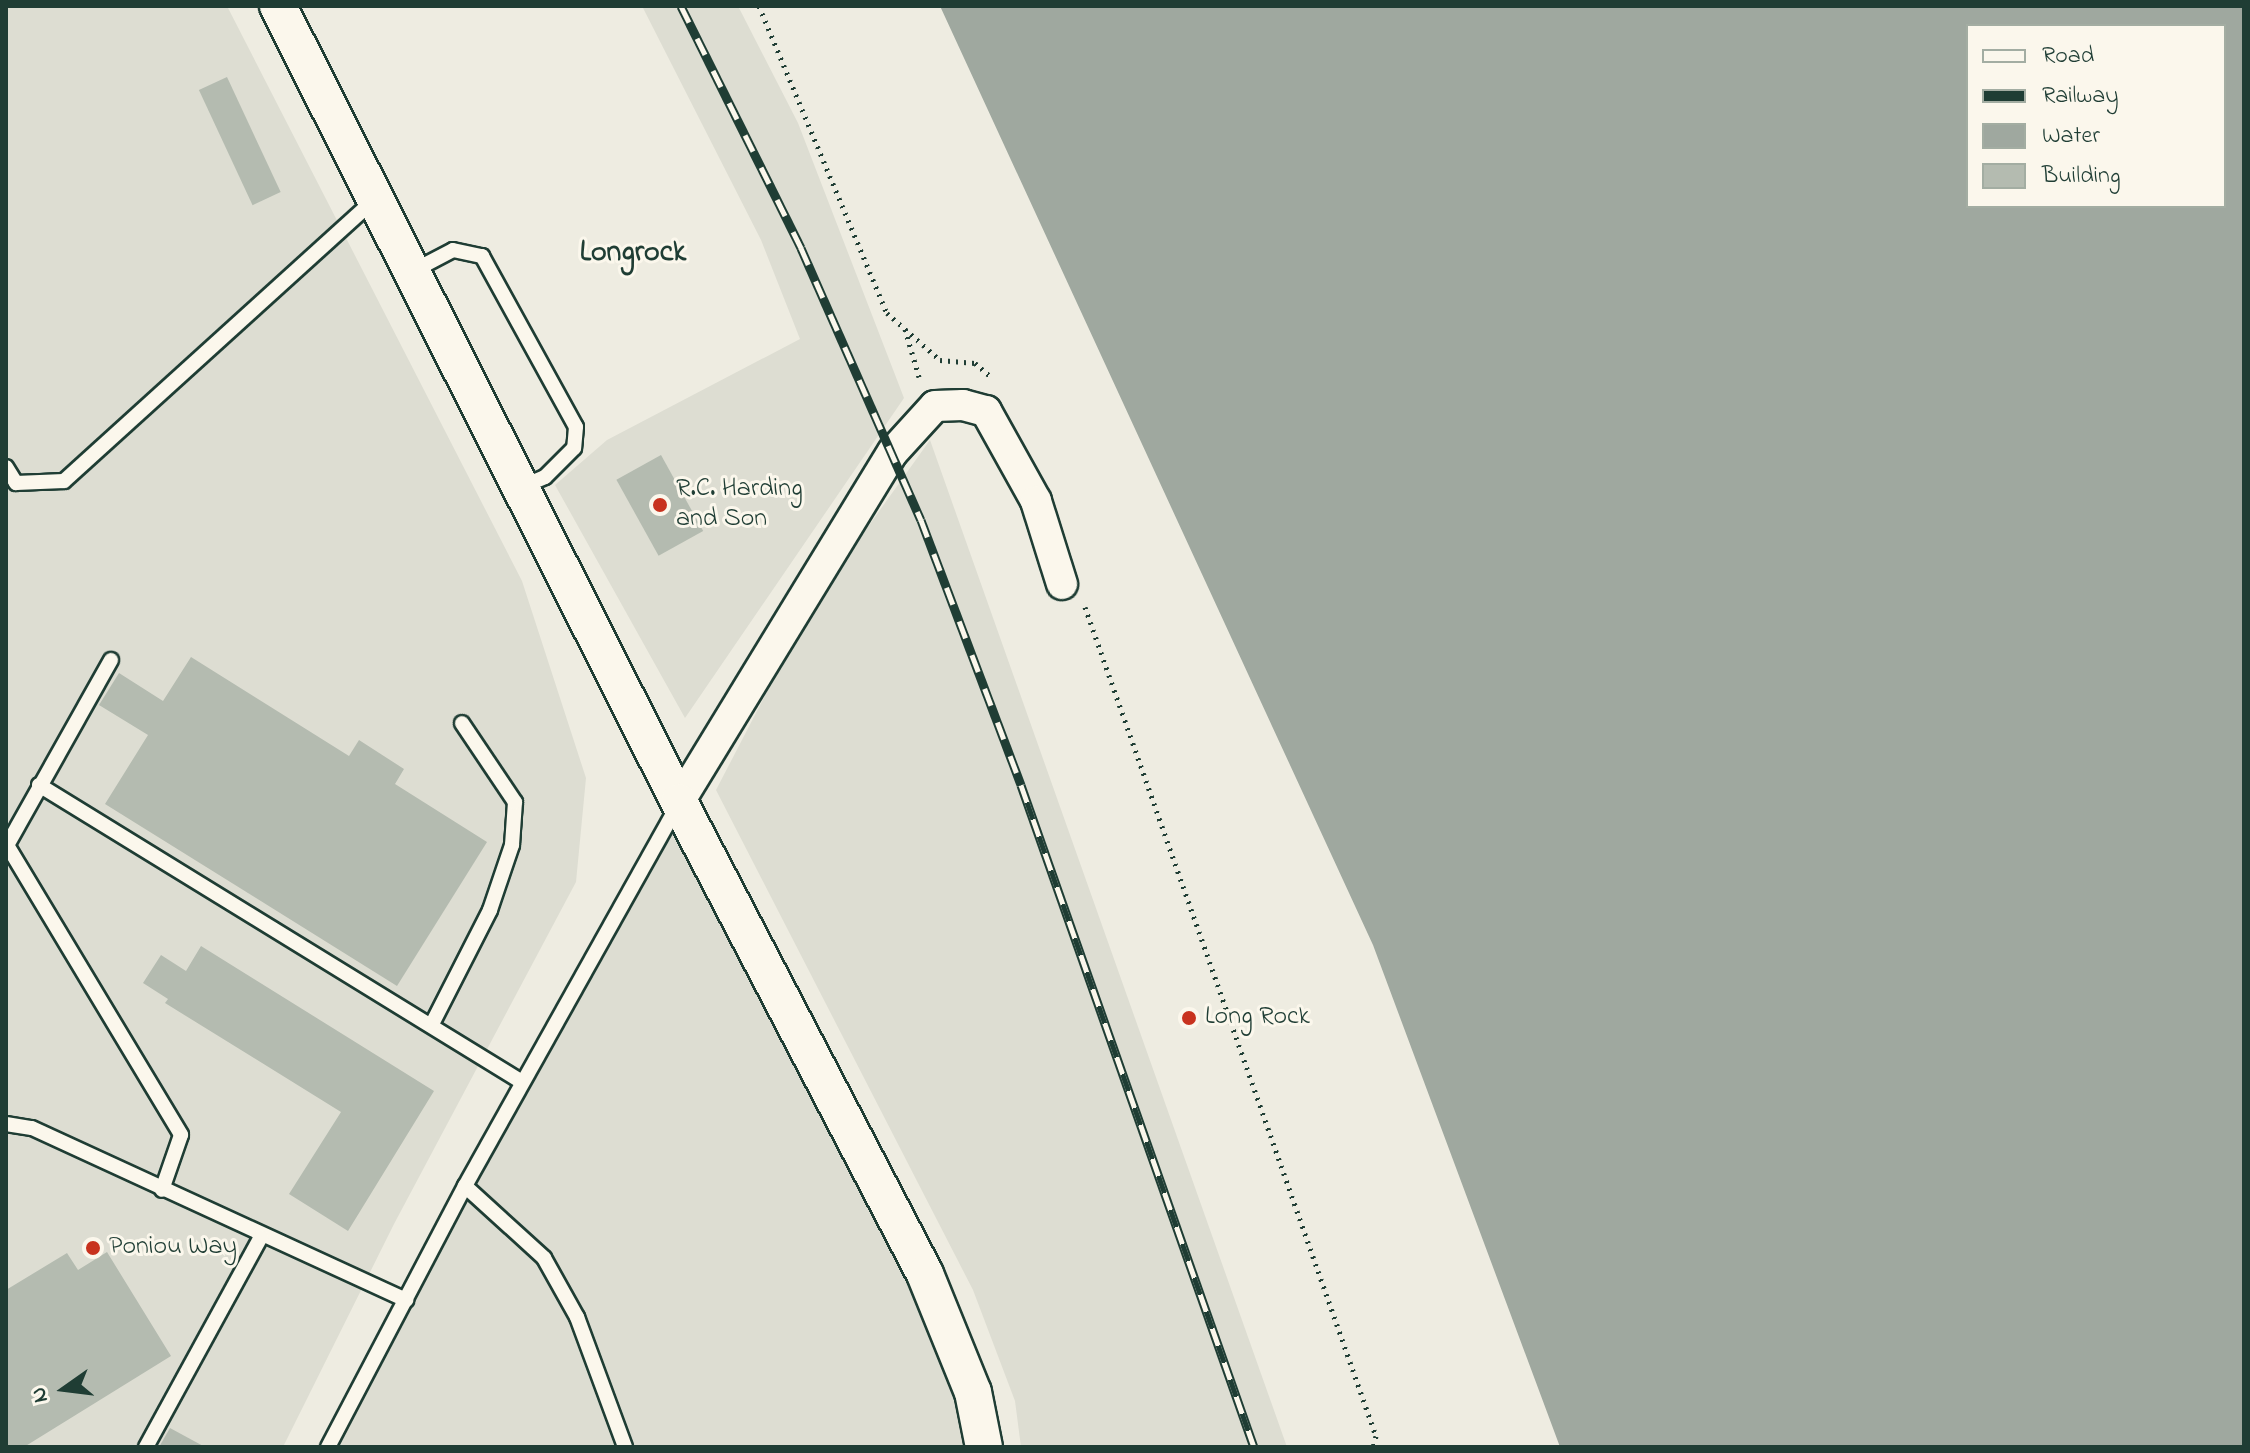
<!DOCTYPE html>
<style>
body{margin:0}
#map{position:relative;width:2250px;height:1453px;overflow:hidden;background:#eeece1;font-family:"Indie Flower",sans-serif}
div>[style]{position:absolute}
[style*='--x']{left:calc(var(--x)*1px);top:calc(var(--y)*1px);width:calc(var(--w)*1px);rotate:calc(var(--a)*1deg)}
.built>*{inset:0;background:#ddddd2}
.water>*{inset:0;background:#9fa89f}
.building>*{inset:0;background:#b4bbb0;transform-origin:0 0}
.path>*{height:5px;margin-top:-2.5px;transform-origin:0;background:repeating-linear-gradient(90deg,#1f3d34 0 2px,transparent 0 8px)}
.roads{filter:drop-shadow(2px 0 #1f3d34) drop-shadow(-2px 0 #1f3d34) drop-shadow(0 2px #1f3d34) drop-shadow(0 -2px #1f3d34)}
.service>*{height:14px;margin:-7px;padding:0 7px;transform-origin:7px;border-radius:7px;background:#fbf7ec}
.minor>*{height:30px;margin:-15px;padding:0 15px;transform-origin:15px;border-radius:15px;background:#fbf7ec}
.tertiary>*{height:36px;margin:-18px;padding:0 18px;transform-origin:18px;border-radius:18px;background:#fbf7ec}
.rail>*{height:9px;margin-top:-4.5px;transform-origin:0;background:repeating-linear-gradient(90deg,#fbf7ec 0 18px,#1f3d34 0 36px);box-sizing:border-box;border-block:2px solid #1f3d34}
.dots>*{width:22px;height:22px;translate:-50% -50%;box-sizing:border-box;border:4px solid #fbf7ec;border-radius:50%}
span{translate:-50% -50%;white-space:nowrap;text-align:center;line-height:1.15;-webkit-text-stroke:6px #fbf7ec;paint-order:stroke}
.poi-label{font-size:26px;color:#1f3d34}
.left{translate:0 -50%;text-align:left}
.quarter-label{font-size:30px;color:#1f3d34;font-weight:700}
.frame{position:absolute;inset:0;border:8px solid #1f3d34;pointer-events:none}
.legend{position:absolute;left:1966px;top:24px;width:260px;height:184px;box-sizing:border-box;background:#fbf7ec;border:2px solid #a3ada2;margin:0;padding:10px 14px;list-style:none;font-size:24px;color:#1f3d34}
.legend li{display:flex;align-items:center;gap:16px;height:40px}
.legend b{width:40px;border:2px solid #a3ada2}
.north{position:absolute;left:24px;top:1349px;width:80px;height:80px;-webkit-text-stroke:6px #fbf7ec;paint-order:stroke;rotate:256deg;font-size:22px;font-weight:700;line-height:32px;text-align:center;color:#1f3d34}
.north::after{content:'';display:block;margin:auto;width:28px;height:36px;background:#1f3d34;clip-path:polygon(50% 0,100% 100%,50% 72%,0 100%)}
</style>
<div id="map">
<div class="built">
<div style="clip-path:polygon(6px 6px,227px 6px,522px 581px,586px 778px,576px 882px,394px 1224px,283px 1447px,6px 1447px)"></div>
<div style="clip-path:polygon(642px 6px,738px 6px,798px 123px,904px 398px,685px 718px,555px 485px,607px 440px,800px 339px,761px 240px)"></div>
<div style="clip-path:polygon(930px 440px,1287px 1447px,1021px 1447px,1015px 1401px,973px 1290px,716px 790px,785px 657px,840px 566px)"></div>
<div style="clip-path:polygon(679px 802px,925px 1274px,984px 1447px,328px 1447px)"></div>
</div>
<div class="water">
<div style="clip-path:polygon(evenodd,940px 6px,2244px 6px,2244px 1447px,1560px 1447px,1373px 945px,940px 6px,1968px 26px,2224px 26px,2224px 206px,1968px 206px,1968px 26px)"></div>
</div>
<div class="building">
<div style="left:227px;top:77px;width:127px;height:31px;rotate:65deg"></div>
<div style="left:661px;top:455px;width:87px;height:51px;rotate:61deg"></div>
<div style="clip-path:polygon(191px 657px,349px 756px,359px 740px,404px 769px,395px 784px,487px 842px,397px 986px,105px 804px,148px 735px,99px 705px,119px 673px,163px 701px)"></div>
<div style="clip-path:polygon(201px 946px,434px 1091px,348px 1231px,289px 1194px,341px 1112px,165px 1003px,168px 999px,143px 983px,161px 955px,186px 971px)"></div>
<div style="clip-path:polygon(107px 1252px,171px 1356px,24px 1447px,6px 1447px,6px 1290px,67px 1253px,78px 1270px)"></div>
<div style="clip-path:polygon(170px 1428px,205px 1447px,159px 1447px)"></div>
</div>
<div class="path">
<div style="--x:759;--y:6;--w:333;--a:67.4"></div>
<div style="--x:887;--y:313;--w:71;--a:41.6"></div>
<div style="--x:940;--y:360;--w:35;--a:5"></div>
<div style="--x:975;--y:363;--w:20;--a:41"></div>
<div style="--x:905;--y:329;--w:50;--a:73.7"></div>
<div style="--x:1085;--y:607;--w:879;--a:70.66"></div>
<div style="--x:1376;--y:1436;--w:11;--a:105"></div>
</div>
<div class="roads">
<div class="service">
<div style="--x:413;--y:271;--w:45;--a:-27.7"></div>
<div style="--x:453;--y:250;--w:30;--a:12"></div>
<div style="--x:482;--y:256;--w:195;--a:61.2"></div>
<div style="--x:576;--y:427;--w:21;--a:95"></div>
<div style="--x:574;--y:448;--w:41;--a:135"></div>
<div style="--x:545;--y:477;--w:25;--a:157"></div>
<div style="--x:6;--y:467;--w:19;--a:58"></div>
<div style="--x:16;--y:483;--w:48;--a:-2.4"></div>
<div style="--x:64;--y:481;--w:417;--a:-42.2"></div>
<div style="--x:111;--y:660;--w:212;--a:119.3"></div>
<div style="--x:7;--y:845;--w:338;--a:59"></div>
<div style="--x:181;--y:1135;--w:58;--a:109.1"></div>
<div style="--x:39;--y:785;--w:567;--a:31.59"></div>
<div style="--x:432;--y:1024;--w:128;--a:-63"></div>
<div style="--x:490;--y:910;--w:69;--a:-71.3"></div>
<div style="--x:512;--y:845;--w:43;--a:-86"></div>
<div style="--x:515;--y:802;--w:95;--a:-123.9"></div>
<div style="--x:6;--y:1124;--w:26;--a:9"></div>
<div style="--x:32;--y:1128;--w:412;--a:24.7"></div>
<div style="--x:465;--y:1186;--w:107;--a:42.3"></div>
<div style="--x:544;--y:1258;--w:68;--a:60.8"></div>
<div style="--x:577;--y:1317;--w:139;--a:69.7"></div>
<div style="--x:146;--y:1447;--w:239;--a:-61.3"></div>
<div style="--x:328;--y:1447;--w:295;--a:-62.3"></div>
<div style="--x:465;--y:1186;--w:435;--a:-60.8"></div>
</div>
<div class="minor">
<div style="--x:679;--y:802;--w:410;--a:-58.6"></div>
<div style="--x:893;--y:452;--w:62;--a:-47.6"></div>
<div style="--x:935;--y:406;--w:28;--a:-2"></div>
<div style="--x:963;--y:405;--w:24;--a:15"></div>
<div style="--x:986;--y:411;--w:103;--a:60.9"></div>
<div style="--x:1036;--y:501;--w:87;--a:72.6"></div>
</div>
<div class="tertiary">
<div style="--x:278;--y:6;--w:891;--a:63.26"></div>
<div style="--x:679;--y:802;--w:532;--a:62.47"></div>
<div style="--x:925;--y:1274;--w:127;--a:67.9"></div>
<div style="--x:973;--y:1392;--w:56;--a:78.7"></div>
</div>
</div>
<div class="rail">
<div style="--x:681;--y:6;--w:270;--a:63.6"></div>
<div style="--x:801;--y:248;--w:297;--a:66.2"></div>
<div style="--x:921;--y:520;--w:283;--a:69.3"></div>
<div style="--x:1021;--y:785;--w:702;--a:70.61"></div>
</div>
<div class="dots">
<div style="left:660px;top:505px;background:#c8321e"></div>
<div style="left:1189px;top:1018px;background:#c8321e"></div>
<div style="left:93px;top:1248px;background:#c8321e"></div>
</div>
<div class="poi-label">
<span class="left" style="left:676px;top:505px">R.C. Harding<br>and Son</span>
<span class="left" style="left:1205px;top:1018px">Long Rock</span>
<span class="left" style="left:109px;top:1248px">Poniou Way</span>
</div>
<div class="quarter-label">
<span style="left:633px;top:253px">Longrock</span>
</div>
<div class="frame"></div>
<ul class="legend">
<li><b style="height:10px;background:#fbf7ec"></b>Road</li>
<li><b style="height:10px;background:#1f3d34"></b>Railway</li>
<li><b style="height:22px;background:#9fa89f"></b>Water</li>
<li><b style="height:22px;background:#b4bbb0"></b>Building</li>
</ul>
<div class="north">N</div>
</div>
